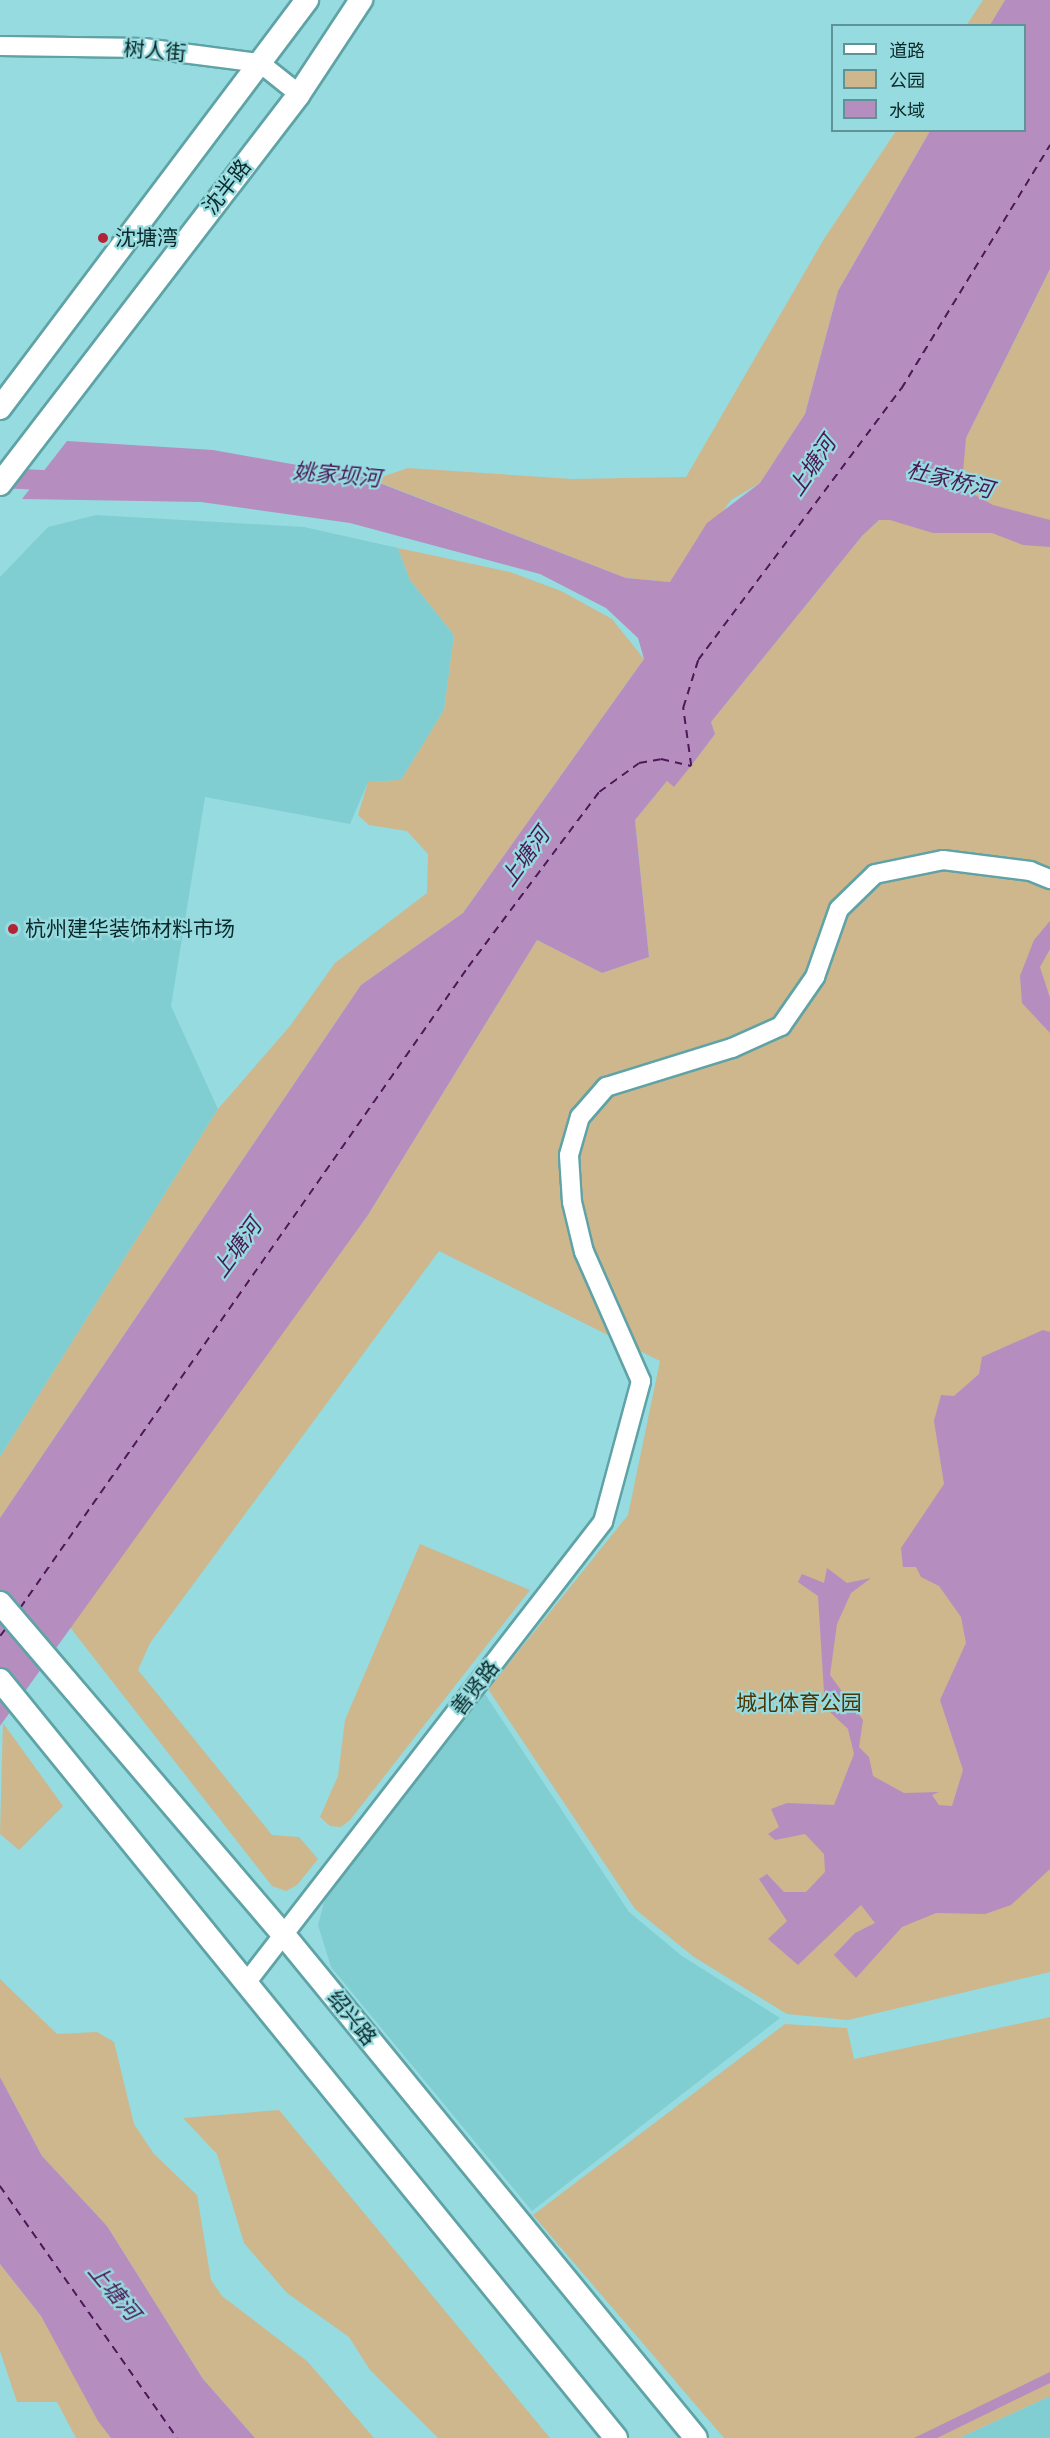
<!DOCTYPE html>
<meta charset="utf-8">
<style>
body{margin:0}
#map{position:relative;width:1050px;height:2438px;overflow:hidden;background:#96dbdf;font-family:Figtree,"Noto Sans SC",sans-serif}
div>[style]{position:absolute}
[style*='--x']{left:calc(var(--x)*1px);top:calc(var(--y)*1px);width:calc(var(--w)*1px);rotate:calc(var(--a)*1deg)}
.built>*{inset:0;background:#80ced2}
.green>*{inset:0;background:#ceb68d}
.water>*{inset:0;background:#b68dbf}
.canal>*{height:20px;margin:-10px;padding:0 10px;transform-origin:10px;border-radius:10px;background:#b68dbf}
.ferry>*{height:1.5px;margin-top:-0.75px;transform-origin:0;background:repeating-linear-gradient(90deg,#4c1956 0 8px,transparent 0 14px)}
.roads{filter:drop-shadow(2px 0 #5fa3a6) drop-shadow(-2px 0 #5fa3a6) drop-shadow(0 2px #5fa3a6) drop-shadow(0 -2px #5fa3a6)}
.minor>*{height:18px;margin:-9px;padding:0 9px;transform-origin:9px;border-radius:9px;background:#fff}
.major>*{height:22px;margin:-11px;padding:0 11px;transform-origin:11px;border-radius:11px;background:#fff}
.dots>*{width:16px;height:16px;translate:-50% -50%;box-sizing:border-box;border:3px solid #96dbdf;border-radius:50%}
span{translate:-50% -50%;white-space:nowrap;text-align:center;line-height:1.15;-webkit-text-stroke:4.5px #96dbdf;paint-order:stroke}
.street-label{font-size:21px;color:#0b292a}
.poi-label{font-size:21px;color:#0b292a}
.left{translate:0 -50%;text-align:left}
.park-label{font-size:21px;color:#4c3505}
.water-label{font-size:22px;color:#4c1956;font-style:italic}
.legend{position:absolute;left:831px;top:24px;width:195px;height:108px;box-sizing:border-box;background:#96dbdf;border:2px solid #5e9497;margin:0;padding:8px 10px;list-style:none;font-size:18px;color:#0b292a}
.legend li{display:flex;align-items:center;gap:12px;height:30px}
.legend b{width:30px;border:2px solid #5e9497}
</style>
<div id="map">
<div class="built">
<div style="clip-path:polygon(96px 515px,304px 527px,398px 548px,410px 580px,454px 635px,444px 710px,401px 780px,368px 782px,350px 824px,205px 797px,171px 1006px,218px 1109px,0 1457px,0 577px,48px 527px)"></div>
<div style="clip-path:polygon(485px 1694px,629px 1912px,682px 1956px,780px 2018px,532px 2211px,331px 1967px,318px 1925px,325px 1898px)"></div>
<div style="clip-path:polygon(1050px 2396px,1050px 2438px,959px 2438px)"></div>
</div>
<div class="green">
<div style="clip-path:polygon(983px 0,1005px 0,990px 25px,966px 26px)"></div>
<div style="clip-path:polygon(896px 131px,930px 131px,838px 291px,805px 414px,760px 483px,731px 500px,670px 582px,626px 578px,373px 480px,408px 468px,572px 479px,686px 477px,824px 239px)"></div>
<div style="clip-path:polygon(1050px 269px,1050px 1972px,848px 2020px,787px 2014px,694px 1957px,635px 1909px,488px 1689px,628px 1515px,660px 1361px,439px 1251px,150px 1643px,138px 1670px,272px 1835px,299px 1837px,318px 1859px,297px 1885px,286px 1891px,272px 1886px,69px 1626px,368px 1215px,537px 940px,602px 973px,649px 957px,635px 820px,667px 781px,674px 786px,691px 766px,715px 734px,711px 722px,862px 536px,966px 438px)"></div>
<div style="clip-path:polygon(398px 548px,510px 572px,561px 591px,612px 619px,644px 659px,463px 913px,361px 985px,0 1518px,0 1457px,218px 1109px,290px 1026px,335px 963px,427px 893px,428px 854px,407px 831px,369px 825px,358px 815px,368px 782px,401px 780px,444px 710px,454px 635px,410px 580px)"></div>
<div style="clip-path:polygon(420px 1544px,530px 1590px,350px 1820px,341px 1827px,330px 1826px,320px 1817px,338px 1776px,345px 1720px)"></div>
<div style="clip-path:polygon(3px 1723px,63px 1806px,19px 1850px,0 1834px)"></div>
<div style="clip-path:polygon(0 1979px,57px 2034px,97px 2032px,114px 2042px,134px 2124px,154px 2154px,197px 2195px,211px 2280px,222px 2296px,307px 2361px,374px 2438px,255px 2438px,203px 2379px,107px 2226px,42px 2156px,0 2077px)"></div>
<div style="clip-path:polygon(1050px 2017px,1050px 2396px,959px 2438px,724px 2438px,533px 2215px,785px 2024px,847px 2028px,854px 2059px)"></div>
<div style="clip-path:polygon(279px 2110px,550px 2438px,438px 2438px,370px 2370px,349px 2337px,287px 2293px,244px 2243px,217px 2154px,183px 2118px)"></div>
<div style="clip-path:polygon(0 2264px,41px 2316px,111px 2438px,76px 2438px,57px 2402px,17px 2402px,0 2351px)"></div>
</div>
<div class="water">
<div style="clip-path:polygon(1005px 0,1050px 0,1050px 269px,966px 438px,963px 472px,966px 490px,993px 505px,1050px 520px,1050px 547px,1023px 545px,992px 533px,933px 533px,890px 520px,879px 520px,862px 536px,711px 722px,715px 734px,691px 766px,674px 787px,667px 781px,635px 820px,649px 957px,602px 973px,537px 940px,368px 1215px,0 1726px,0 1518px,361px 985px,463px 913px,644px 659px,638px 638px,606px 608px,540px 574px,350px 523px,201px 502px,22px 499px,67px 441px,213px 450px,364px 477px,626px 578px,670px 582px,707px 523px,760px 483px,805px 414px,838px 291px,930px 131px,1024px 130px,1024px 26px,990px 25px)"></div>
<div style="clip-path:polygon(1050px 921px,1050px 949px,1040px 967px,1050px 998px,1050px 1033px,1022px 1003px,1020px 976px,1034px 940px)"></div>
<div style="clip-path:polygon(1043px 1330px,1050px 1332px,1050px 1869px,1011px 1905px,985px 1914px,936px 1913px,902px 1927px,856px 1978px,834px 1955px,855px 1933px,875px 1923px,861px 1905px,798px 1965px,768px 1939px,787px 1921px,759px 1879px,767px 1874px,784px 1892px,806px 1892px,825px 1872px,824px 1854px,805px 1834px,775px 1840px,768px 1834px,779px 1827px,771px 1809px,787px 1803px,834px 1805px,854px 1754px,848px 1729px,831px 1713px,824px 1692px,818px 1596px,798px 1582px,802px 1574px,824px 1583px,827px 1568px,847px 1583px,871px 1578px,851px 1593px,837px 1624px,830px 1675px,863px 1720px,859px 1747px,869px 1757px,873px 1776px,904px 1793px,939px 1792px,932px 1795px,939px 1805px,952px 1806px,963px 1770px,940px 1700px,966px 1643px,961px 1617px,939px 1586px,921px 1577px,916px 1567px,903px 1567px,901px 1548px,944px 1484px,934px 1421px,941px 1395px,954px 1396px,979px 1374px,982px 1357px)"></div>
<div style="clip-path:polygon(0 2077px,42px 2156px,107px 2226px,203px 2379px,255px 2438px,111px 2438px,98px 2421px,41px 2316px,0 2264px)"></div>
<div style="clip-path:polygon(1050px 2372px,1050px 2383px,937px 2438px,914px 2438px)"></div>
</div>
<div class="canal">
<div style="--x:0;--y:478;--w:64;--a:2.7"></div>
</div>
<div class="ferry">
<div style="--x:20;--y:1608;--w:782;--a:-55.05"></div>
<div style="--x:468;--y:967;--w:219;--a:-53.2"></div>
<div style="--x:599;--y:792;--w:49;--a:-35.9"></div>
<div style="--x:639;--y:763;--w:22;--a:-10"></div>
<div style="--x:661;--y:759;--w:31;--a:13"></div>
<div style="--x:691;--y:766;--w:59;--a:-97.9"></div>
<div style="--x:683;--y:708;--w:50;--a:-72.6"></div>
<div style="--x:698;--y:660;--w:339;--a:-53.2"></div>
<div style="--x:901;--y:389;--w:286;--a:-58.6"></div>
<div style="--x:0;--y:1636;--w:11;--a:-52"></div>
<div style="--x:0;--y:2186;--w:308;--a:54.9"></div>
</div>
<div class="roads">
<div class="minor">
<div style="--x:0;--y:46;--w:144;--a:0.8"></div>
<div style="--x:144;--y:48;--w:117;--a:7.4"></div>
<div style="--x:260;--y:63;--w:50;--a:38.5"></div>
<div style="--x:246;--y:1983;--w:583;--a:-52.25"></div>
<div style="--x:603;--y:1522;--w:146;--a:-74.9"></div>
<div style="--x:641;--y:1381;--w:141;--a:-113.8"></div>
<div style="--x:584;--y:1252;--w:51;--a:-103.5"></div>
<div style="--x:572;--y:1202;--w:47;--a:-93.7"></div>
<div style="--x:569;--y:1155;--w:40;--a:-74"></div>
<div style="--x:580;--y:1117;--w:40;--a:-49"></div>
<div style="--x:606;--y:1087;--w:132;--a:-17.2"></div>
<div style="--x:732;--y:1048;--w:54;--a:-24.2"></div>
<div style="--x:781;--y:1026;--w:60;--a:-55.2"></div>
<div style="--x:815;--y:977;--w:72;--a:-70.6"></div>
<div style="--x:839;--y:909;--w:50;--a:-44.2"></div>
<div style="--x:875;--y:874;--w:69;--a:-11.6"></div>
<div style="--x:943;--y:860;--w:88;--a:7.2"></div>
<div style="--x:1030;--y:871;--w:22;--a:22"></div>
</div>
<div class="major">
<div style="--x:0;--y:408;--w:511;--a:-53.04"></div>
<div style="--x:0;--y:484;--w:491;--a:-52.5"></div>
<div style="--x:299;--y:94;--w:113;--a:-56.6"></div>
<div style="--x:0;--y:1603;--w:437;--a:49.5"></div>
<div style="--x:284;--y:1935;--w:650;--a:50.68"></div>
<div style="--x:0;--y:1680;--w:977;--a:50.9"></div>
</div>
</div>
<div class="dots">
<div style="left:103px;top:238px;background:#b42236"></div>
<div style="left:13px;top:929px;background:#b42236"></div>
</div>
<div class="street-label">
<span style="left:155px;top:51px;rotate:5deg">树人街</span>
<span style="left:227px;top:187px;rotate:-52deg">沈半路</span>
<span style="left:475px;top:1688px;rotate:-52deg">善贤路</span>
<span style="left:352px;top:2018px;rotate:51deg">绍兴路</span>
</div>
<div class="poi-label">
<span class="left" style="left:115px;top:238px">沈塘湾</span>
<span class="left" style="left:25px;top:929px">杭州建华装饰材料市场</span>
</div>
<div class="park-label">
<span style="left:799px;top:1703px">城北体育公园</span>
</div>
<div class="water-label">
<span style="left:812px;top:466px;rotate:-56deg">上塘河</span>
<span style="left:337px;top:475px;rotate:5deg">姚家坝河</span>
<span style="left:950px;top:480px;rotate:14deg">杜家桥河</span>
<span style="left:525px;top:857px;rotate:-54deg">上塘河</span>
<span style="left:237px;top:1248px;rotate:-54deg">上塘河</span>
<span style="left:114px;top:2292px;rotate:50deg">上塘河</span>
</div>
<ul class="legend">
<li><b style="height:8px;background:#fff"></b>道路</li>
<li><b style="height:16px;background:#ceb68d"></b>公园</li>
<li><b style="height:16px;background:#b68dbf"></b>水域</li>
</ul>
</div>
